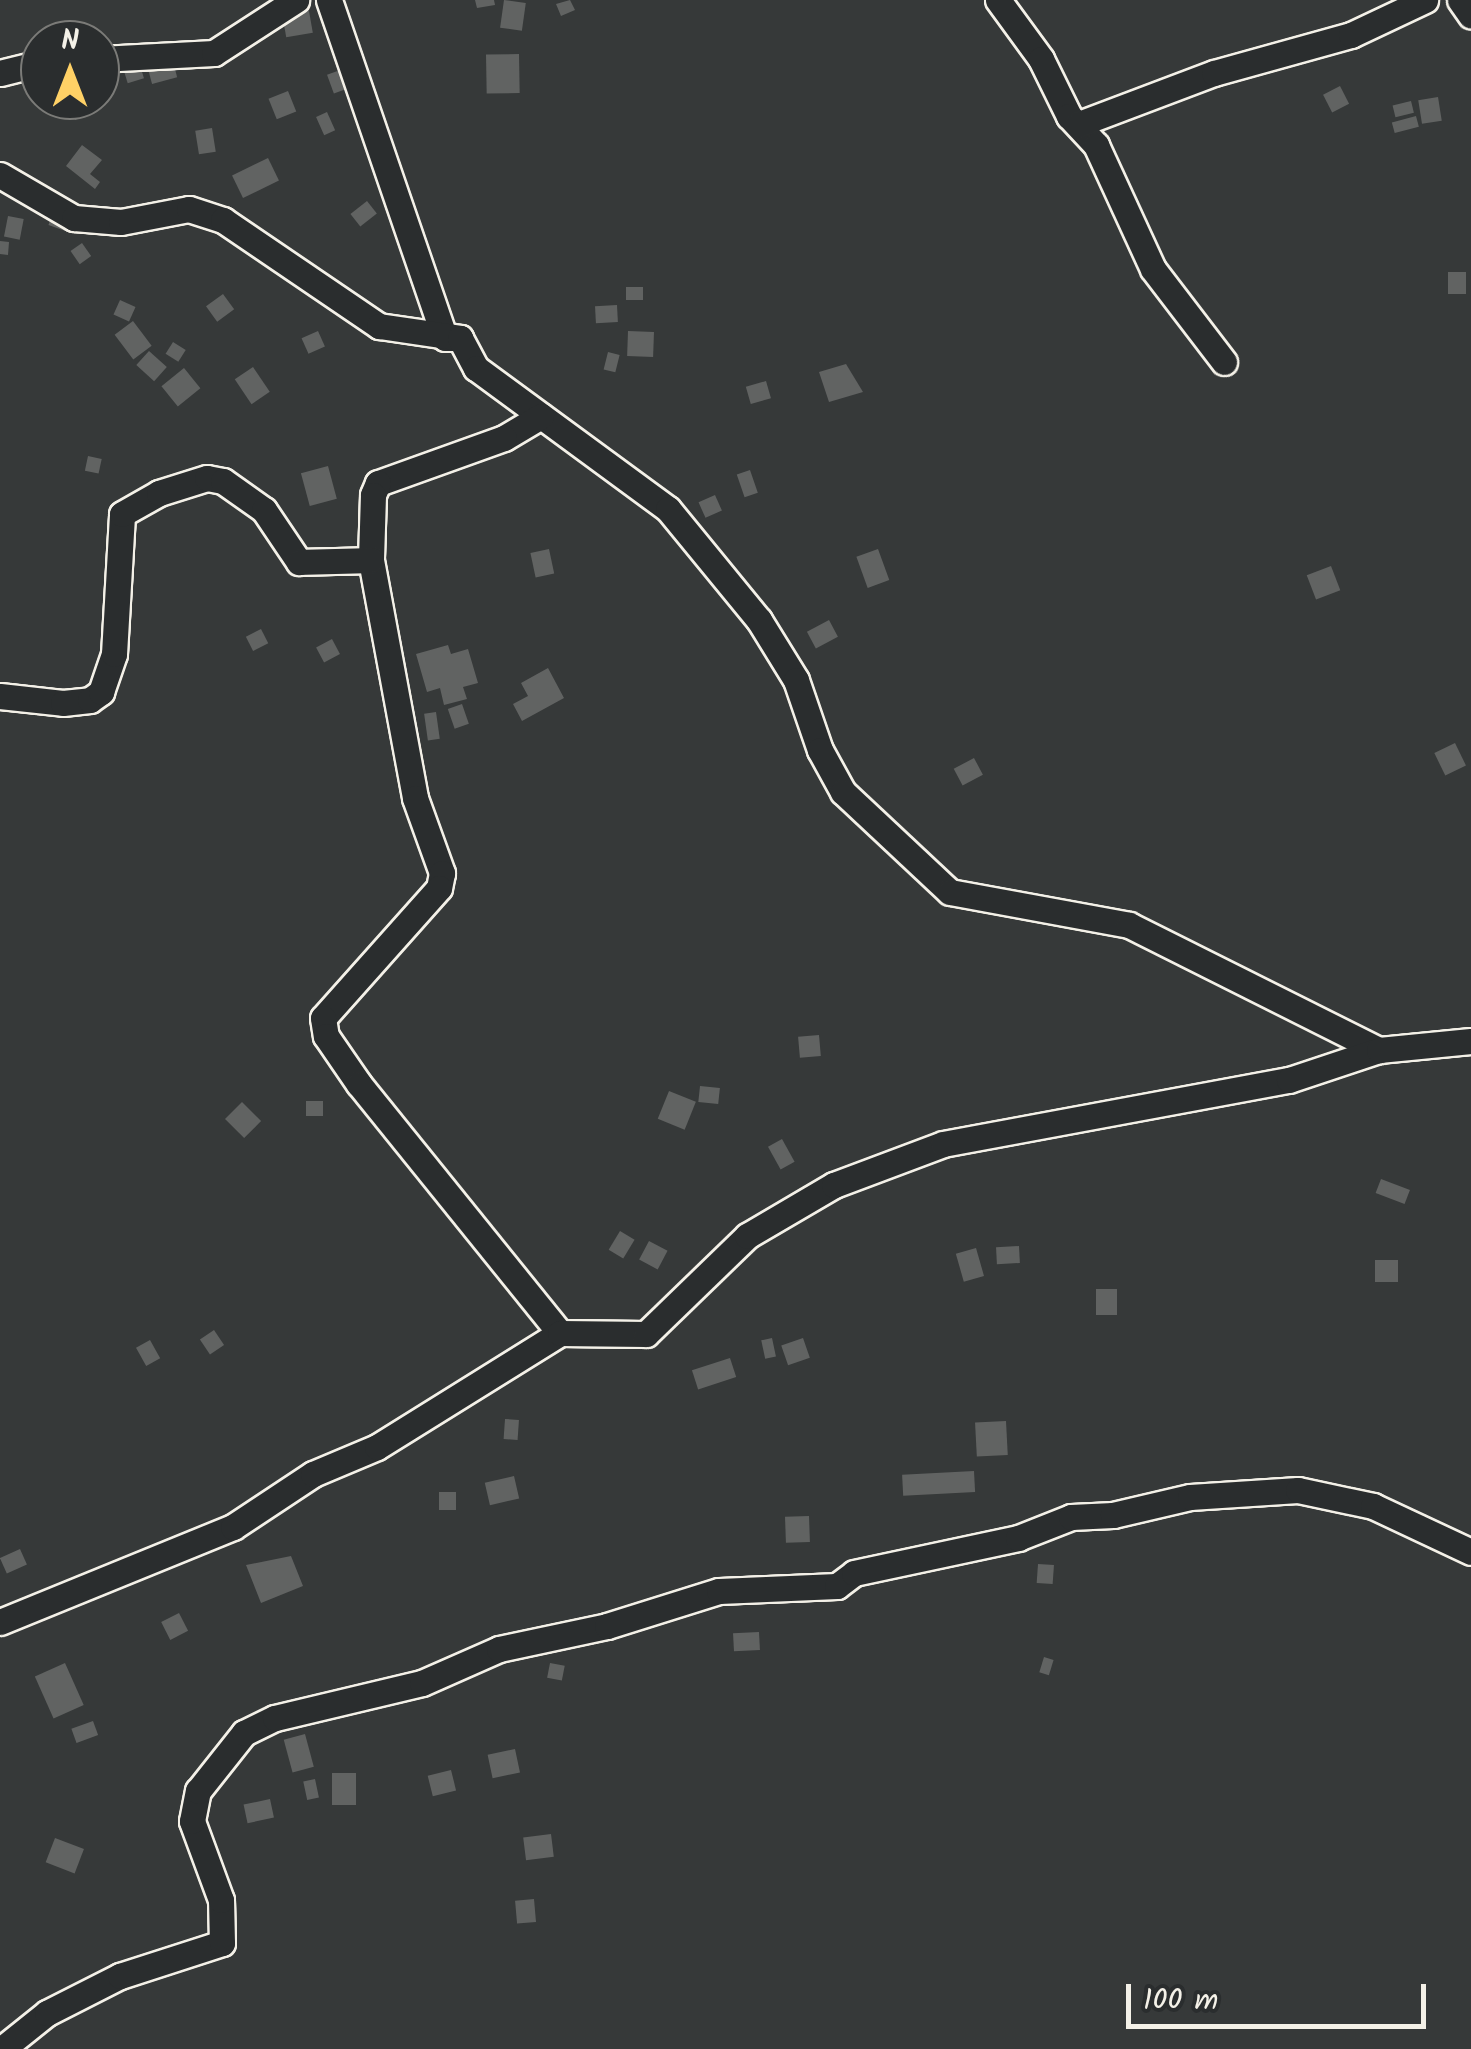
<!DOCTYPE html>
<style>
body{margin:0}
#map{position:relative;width:1471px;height:2049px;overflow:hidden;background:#363939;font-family:Kalam,sans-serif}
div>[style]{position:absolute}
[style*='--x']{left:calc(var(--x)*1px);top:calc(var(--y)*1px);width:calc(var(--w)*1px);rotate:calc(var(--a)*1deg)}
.building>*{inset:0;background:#616362;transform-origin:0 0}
.roads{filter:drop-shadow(2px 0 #f4f1e8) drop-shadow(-2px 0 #f4f1e8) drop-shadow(0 2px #f4f1e8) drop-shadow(0 -2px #f4f1e8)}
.street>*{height:25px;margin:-12.5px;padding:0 12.5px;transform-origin:12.5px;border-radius:12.5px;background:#2a2d2e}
span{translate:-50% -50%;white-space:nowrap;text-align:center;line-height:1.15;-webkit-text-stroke:8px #2a2d2e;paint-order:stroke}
.north{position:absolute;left:20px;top:20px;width:100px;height:100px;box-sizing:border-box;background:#2a2d2e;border:2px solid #7b7b78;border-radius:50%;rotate:0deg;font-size:28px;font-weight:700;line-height:40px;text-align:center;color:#f4f1e8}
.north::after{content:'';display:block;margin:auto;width:35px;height:45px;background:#ffd166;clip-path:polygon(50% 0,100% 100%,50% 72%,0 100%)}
.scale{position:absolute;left:1126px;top:1984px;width:300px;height:45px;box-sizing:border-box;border:5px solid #f4f1e8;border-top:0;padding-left:12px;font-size:30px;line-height:35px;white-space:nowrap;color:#f4f1e8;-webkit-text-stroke:8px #2a2d2e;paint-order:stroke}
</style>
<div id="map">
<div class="building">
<div style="clip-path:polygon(475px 0,494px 0,495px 5px,477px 8px)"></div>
<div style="left:504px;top:0;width:22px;height:28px;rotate:8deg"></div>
<div style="clip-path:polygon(570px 0,575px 10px,561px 16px,556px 4px)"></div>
<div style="left:309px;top:11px;width:22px;height:27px;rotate:80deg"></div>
<div style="left:519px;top:54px;width:39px;height:33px;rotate:89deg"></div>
<div style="left:172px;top:58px;width:20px;height:26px;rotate:75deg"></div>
<div style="left:139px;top:62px;width:17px;height:17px;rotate:73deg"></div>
<div style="left:343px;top:69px;width:20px;height:17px;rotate:70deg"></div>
<div style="left:1340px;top:86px;width:20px;height:19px;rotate:63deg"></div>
<div style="left:288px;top:91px;width:22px;height:21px;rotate:68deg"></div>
<div style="left:1438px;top:97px;width:24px;height:20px;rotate:81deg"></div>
<div style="left:86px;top:100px;width:15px;height:17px;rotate:70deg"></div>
<div style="left:1411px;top:101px;width:12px;height:19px;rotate:76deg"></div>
<div style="left:327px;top:112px;width:20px;height:12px;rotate:66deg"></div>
<div style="left:1416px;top:116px;width:11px;height:25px;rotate:75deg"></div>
<div style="left:212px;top:128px;width:24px;height:17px;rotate:81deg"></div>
<div style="clip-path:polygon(82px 145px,102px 160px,90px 174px,100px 182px,95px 189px,66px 166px)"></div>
<div style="left:268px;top:158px;width:25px;height:40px;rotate:64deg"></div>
<div style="left:367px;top:201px;width:16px;height:21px;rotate:52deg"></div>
<div style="left:54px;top:209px;width:21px;height:17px;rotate:19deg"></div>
<div style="left:8px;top:216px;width:16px;height:21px;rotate:11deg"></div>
<div style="clip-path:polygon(0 241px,9px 242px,8px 255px,0 254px)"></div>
<div style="left:82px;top:243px;width:16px;height:14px;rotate:55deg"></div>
<div style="left:1448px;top:272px;width:18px;height:22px"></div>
<div style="left:643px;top:287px;width:13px;height:17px;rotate:90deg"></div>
<div style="left:223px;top:294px;width:19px;height:21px;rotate:54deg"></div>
<div style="left:120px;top:300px;width:17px;height:16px;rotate:24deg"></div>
<div style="left:617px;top:305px;width:17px;height:22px;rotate:87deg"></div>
<div style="left:133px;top:321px;width:31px;height:23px;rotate:53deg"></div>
<div style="left:318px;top:331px;width:17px;height:18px;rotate:66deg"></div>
<div style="left:628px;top:331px;width:26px;height:25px;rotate:2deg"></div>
<div style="left:173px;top:342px;width:15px;height:14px;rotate:32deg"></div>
<div style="left:149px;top:351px;width:24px;height:19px;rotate:42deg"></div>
<div style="left:608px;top:352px;width:12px;height:18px;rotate:14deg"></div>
<div style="clip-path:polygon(846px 364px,863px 392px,829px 402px,819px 372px)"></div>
<div style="left:253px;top:367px;width:30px;height:22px;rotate:56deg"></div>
<div style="left:184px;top:368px;width:26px;height:29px;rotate:51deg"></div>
<div style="left:766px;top:381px;width:18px;height:21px;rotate:74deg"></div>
<div style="left:88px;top:456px;width:14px;height:15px;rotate:12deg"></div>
<div style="left:328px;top:466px;width:34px;height:28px;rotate:75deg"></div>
<div style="left:750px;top:470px;width:24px;height:14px;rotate:71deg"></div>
<div style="left:715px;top:495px;width:17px;height:18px;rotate:66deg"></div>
<div style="left:549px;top:549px;width:25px;height:19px;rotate:78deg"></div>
<div style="left:878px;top:549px;width:33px;height:23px;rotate:70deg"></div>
<div style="left:1331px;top:566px;width:26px;height:26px;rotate:69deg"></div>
<div style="left:829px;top:620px;width:19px;height:25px;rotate:62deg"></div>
<div style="left:261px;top:629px;width:16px;height:17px;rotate:63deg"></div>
<div style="left:332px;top:639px;width:17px;height:18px;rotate:62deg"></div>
<div style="clip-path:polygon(448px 645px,451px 654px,468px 649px,478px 683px,463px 687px,467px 699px,444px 705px,440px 688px,427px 692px,416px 654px)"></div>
<div style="clip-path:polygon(548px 668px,564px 698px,522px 721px,513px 704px,528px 696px,521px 683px)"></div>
<div style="left:462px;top:704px;width:21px;height:15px;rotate:71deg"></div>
<div style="left:436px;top:712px;width:27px;height:12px;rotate:82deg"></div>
<div style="left:1455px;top:743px;width:25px;height:23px;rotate:64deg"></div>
<div style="left:974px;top:758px;width:19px;height:23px;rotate:62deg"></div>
<div style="left:819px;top:1035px;width:21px;height:21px;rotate:85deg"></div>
<div style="left:700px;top:1086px;width:20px;height:16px;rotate:6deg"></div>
<div style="left:669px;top:1091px;width:29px;height:30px;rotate:22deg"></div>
<div style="left:306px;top:1101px;width:17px;height:15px"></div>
<div style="left:242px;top:1102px;width:27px;height:24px;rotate:45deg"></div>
<div style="left:782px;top:1139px;width:26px;height:16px;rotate:61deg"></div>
<div style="left:1381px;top:1179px;width:31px;height:15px;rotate:21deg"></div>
<div style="left:620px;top:1231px;width:17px;height:22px;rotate:31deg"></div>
<div style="left:649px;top:1241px;width:21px;height:21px;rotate:28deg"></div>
<div style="left:1019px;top:1246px;width:17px;height:23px;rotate:87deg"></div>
<div style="left:976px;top:1248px;width:29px;height:21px;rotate:74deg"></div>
<div style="left:1398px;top:1260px;width:22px;height:23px;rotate:90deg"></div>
<div style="left:1096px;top:1289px;width:21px;height:26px"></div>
<div style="left:214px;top:1330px;width:18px;height:17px;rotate:56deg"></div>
<div style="left:772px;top:1338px;width:19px;height:11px;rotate:78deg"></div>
<div style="left:803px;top:1338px;width:21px;height:23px;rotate:71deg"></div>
<div style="left:150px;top:1340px;width:21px;height:16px;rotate:61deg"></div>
<div style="left:730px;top:1358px;width:20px;height:40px;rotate:72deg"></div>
<div style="left:505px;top:1419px;width:14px;height:20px;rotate:4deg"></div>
<div style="left:1006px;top:1421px;width:34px;height:31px;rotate:87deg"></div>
<div style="left:974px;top:1471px;width:21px;height:72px;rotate:87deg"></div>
<div style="left:514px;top:1476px;width:23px;height:30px;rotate:77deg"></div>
<div style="left:439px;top:1492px;width:17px;height:18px"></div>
<div style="left:809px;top:1516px;width:26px;height:24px;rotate:88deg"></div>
<div style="left:20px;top:1549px;width:17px;height:22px;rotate:66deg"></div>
<div style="clip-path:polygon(291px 1556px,303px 1586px,261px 1603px,246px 1565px)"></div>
<div style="left:1038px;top:1564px;width:16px;height:19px;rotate:4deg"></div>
<div style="left:179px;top:1613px;width:20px;height:20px;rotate:63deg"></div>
<div style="left:759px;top:1632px;width:18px;height:26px;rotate:87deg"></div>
<div style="left:1044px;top:1657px;width:10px;height:16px;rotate:17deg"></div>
<div style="left:65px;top:1663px;width:46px;height:33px;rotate:66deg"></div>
<div style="left:550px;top:1663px;width:15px;height:15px;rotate:11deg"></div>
<div style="left:93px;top:1721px;width:15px;height:23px;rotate:70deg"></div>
<div style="left:305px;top:1734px;width:34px;height:22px;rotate:75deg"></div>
<div style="left:515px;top:1749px;width:24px;height:28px;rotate:78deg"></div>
<div style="left:451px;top:1770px;width:21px;height:24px;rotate:76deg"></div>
<div style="left:332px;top:1773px;width:24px;height:32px"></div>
<div style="left:315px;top:1779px;width:19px;height:12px;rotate:78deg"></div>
<div style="left:270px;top:1799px;width:19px;height:27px;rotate:78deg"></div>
<div style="left:551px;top:1834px;width:23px;height:28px;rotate:83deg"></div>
<div style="left:55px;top:1838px;width:31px;height:26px;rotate:21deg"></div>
<div style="left:534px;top:1899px;width:23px;height:19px;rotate:85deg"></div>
</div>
<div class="roads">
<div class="street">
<div style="--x:329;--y:0;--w:357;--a:71.1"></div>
<div style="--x:445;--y:338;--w:15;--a:0"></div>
<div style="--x:998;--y:0;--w:73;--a:53.9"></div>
<div style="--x:1041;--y:59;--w:64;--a:63.8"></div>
<div style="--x:1069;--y:116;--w:40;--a:47"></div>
<div style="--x:1096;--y:145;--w:136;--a:65.3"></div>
<div style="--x:1153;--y:269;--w:117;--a:52.6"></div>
<div style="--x:1460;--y:0;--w:19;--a:55"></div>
<div style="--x:100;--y:59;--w:114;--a:-3"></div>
<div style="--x:214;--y:53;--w:98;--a:-32.9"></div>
<div style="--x:0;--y:73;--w:41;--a:-14"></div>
<div style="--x:1079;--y:124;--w:144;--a:-20.7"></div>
<div style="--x:1214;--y:73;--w:142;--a:-15.5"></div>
<div style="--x:1351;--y:35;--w:82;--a:-25.3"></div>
<div style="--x:0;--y:175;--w:86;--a:30.2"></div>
<div style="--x:74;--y:218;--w:47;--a:4.9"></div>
<div style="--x:121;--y:222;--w:69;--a:-10.8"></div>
<div style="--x:189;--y:209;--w:36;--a:18"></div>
<div style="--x:223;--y:220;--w:189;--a:34.2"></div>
<div style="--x:379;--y:326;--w:82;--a:8.4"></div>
<div style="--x:460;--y:338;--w:34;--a:62"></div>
<div style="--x:476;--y:368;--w:238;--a:36.3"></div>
<div style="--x:668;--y:509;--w:144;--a:50.7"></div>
<div style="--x:759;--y:620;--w:70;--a:58.3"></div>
<div style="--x:796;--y:680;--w:74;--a:71.1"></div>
<div style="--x:820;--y:750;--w:48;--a:61.3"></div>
<div style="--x:843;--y:792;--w:146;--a:43.1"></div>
<div style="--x:950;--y:892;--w:182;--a:10.4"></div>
<div style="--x:1129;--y:925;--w:280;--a:26.6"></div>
<div style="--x:541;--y:416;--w:43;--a:149.3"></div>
<div style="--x:504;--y:438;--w:134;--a:160.3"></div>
<div style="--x:378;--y:483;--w:13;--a:113"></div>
<div style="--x:373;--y:495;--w:65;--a:91.8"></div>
<div style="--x:371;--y:560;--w:242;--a:79.5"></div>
<div style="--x:415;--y:798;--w:80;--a:70.2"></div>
<div style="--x:442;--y:873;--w:15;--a:101"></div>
<div style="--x:439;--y:888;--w:174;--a:131.7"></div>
<div style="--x:323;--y:1018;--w:18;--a:81"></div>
<div style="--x:326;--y:1036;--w:58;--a:55.5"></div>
<div style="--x:359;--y:1084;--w:320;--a:51.1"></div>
<div style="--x:0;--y:696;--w:63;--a:6.3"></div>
<div style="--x:63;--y:703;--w:27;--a:-6"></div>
<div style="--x:90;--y:700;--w:14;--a:-36"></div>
<div style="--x:101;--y:692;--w:40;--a:-71.1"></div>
<div style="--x:114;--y:654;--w:140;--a:-86.7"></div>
<div style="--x:122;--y:514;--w:43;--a:-29.6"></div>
<div style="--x:159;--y:493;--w:50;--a:-17.4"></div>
<div style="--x:207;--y:478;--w:16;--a:11"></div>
<div style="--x:223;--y:481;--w:50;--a:35.3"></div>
<div style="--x:264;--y:510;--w:63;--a:56.1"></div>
<div style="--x:299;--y:562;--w:72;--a:-1.6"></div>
<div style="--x:0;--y:1622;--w:252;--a:-22.2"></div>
<div style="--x:233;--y:1527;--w:96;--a:-33.5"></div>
<div style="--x:313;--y:1474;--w:69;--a:-22.9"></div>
<div style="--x:377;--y:1447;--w:216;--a:-31.9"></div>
<div style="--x:560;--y:1333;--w:86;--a:0.7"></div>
<div style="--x:646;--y:1334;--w:141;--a:-44.1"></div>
<div style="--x:747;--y:1236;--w:101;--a:-30.4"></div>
<div style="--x:834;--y:1185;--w:116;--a:-20.6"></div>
<div style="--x:943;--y:1144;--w:352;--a:-10.5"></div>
<div style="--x:1289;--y:1080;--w:95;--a:-18.4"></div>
<div style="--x:1379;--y:1050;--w:92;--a:-5.6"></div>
<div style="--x:2;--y:2049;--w:58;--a:-38.7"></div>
<div style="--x:47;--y:2013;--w:82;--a:-26.9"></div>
<div style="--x:120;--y:1976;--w:107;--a:-17.9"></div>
<div style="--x:222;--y:1943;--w:43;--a:-91.3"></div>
<div style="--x:221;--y:1900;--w:84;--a:-110.2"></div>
<div style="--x:192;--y:1821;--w:31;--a:-79"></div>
<div style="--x:198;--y:1791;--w:74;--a:-51.6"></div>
<div style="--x:244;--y:1733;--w:34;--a:-26"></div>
<div style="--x:275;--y:1718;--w:151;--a:-13.4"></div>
<div style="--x:422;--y:1683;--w:84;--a:-23.8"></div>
<div style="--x:499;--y:1649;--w:110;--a:-12"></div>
<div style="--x:607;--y:1626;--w:117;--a:-17.4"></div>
<div style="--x:719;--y:1591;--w:118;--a:-2.4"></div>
<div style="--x:837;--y:1586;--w:21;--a:-37"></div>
<div style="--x:854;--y:1573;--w:168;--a:-12"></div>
<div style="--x:1018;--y:1538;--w:57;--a:-21.6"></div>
<div style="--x:1071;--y:1517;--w:42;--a:-2.7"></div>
<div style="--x:1113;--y:1515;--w:79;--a:-13.2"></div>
<div style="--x:1190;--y:1497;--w:108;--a:-3.7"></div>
<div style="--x:1298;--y:1490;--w:77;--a:12"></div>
<div style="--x:1373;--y:1506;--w:108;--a:25.1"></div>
</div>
</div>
<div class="north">N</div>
<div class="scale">100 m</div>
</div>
